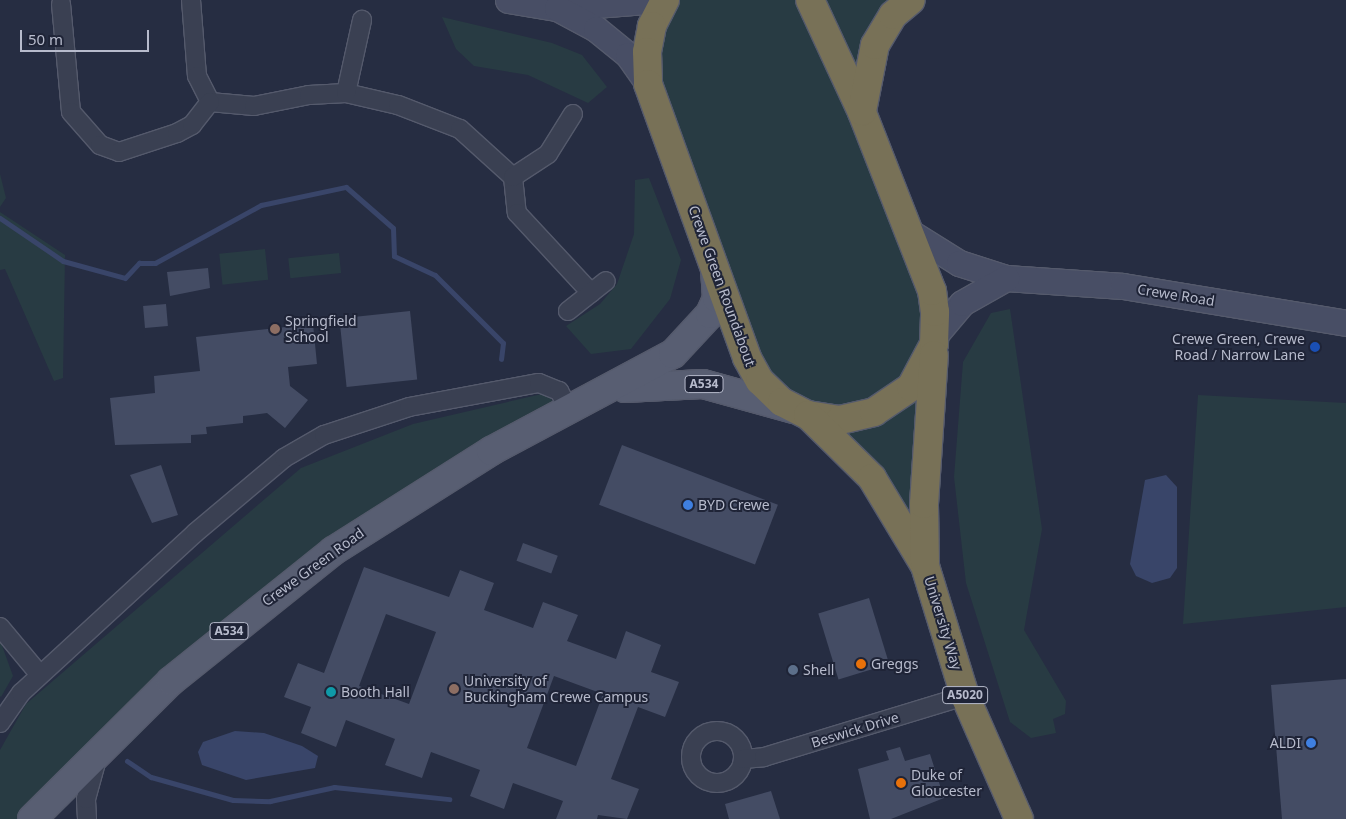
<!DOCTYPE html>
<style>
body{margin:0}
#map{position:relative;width:1346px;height:819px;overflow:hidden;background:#262d42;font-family:"Noto Sans",sans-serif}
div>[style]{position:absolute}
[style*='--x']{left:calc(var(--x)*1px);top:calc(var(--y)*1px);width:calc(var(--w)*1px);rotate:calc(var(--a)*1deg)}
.green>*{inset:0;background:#283b43;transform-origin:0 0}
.water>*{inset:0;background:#394569}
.stream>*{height:5px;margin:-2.5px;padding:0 2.5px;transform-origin:2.5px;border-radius:2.5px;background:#394569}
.building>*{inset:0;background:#444c64;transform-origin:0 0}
.roads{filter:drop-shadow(1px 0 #555a6c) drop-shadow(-1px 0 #555a6c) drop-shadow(0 1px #555a6c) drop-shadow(0 -1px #555a6c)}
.street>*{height:18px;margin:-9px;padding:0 9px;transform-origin:9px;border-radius:9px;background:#3a4052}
.street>.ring{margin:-9px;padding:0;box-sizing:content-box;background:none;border:18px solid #3a4052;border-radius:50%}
.secondary>*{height:25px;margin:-12.5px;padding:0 12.5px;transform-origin:12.5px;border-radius:12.5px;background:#484e65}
.primary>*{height:28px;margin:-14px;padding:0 14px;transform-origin:14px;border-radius:14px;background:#585e72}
.highway>*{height:28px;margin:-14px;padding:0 14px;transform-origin:14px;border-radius:14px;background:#787157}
.dots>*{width:14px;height:14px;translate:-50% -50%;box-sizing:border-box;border:2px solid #1f2437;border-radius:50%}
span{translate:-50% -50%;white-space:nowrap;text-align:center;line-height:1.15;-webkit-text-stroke:4px #1f2437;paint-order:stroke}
.shield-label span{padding:1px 4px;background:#1f2437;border:1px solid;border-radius:4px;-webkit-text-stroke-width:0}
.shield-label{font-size:12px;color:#b7bbcc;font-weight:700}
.street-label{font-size:14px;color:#b7bbcc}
.poi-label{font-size:14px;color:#b7bbcc}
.left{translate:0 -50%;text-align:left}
.right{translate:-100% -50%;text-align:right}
.scale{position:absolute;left:20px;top:30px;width:129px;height:22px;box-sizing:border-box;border:2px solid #b7bbcc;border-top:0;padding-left:6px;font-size:15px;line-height:18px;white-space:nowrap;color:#b7bbcc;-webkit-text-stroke:4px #1f2437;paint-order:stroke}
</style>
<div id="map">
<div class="green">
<div style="clip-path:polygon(665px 0,911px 0,893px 15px,862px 112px,932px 291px,924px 504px,905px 529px,771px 394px,647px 52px)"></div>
<div style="clip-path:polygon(442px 17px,552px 43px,582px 55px,607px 87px,588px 103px,528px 75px,474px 66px,456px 49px)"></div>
<div style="clip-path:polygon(0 174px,6px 198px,0 207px)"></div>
<div style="clip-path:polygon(649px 178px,681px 260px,670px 299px,631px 349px,591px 354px,566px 326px,600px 304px,617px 284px,634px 234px,635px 180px)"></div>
<div style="clip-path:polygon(0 212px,65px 255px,63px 378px,54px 381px,5px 269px,0 270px)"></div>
<div style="left:265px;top:249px;width:31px;height:46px;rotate:84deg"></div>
<div style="left:339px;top:253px;width:20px;height:51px;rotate:84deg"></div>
<div style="clip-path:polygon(1010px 309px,1042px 529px,1024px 630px,1066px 701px,1065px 714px,1053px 719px,1056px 733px,1031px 738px,1010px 722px,966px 583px,954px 477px,963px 362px,991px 313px)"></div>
<div style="clip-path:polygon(546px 393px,554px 403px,371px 512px,22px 819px,0 819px,0 750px,26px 704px,301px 468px,413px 424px)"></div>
<div style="clip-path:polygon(1198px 395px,1346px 403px,1346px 607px,1183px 624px)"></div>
<div style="clip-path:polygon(0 640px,13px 676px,1px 697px,0 696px)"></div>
</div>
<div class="water">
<div style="clip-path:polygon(1166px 475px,1177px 487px,1177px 568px,1170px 578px,1152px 583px,1136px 576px,1130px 564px,1145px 480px)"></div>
<div style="clip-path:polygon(235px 731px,264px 733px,302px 746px,318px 756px,315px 768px,246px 780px,202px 765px,198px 752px,203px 742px)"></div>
</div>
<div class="stream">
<div style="--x:0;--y:218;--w:76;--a:34.3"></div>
<div style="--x:63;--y:261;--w:64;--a:15.3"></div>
<div style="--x:125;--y:278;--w:21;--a:-47"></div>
<div style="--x:139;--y:263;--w:16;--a:0"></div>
<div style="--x:155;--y:263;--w:121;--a:-28.7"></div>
<div style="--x:261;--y:205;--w:87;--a:-12"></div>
<div style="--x:346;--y:187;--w:62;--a:41.1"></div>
<div style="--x:393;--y:228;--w:28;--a:88"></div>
<div style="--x:394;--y:256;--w:45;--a:24.9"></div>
<div style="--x:435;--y:275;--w:96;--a:45"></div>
<div style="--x:503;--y:343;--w:16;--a:97"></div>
<div style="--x:127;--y:761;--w:29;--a:34"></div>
<div style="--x:151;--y:777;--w:85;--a:15.7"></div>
<div style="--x:233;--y:800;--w:37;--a:2"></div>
<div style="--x:270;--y:801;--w:66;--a:-12.3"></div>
<div style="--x:334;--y:787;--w:116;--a:6"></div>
</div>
<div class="building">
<div style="clip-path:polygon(208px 268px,210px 288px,170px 296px,167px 272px)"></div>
<div style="left:166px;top:304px;width:22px;height:23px;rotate:85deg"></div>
<div style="left:410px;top:311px;width:69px;height:71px;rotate:84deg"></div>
<div style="clip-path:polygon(313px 324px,317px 364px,288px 367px,290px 386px,308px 400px,285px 428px,267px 413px,243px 416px,243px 423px,206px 427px,207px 434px,191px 435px,191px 443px,115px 445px,110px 398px,155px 393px,154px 376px,200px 371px,196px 337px)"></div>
<div style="left:622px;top:445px;width:167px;height:64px;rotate:21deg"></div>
<div style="clip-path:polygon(161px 465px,178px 515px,152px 523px,130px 475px)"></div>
<div style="left:523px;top:543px;width:37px;height:19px;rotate:20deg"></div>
<div style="clip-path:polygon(evenodd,364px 567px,449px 597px,460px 570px,494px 583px,484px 610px,533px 628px,543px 602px,578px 615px,567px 641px,616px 659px,626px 631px,661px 645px,651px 672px,679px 682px,665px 717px,638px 707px,611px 779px,639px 789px,627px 819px,598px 815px,597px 819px,556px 819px,563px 801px,513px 783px,504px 809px,470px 796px,480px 770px,431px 752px,422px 778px,385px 765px,395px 739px,346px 720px,336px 747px,301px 733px,311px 707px,284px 697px,298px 663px,324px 673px,364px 567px,386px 614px,436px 632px,409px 704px,359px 686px,386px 614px,364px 567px,554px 676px,603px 694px,576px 766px,527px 748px,554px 676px)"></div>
<div style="left:869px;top:598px;width:69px;height:53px;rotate:73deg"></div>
<div style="clip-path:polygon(1346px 679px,1346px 819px,1282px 819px,1271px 685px)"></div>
<div style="clip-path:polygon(900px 747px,905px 761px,930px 754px,944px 798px,891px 819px,870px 819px,858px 769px,889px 760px,886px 751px)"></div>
<div style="clip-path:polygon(771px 791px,780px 819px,729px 819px,725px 804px)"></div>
</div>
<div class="roads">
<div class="street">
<div style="--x:191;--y:0;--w:76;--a:85.5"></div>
<div style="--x:197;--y:76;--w:29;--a:63"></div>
<div style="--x:210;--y:102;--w:44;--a:5.2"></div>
<div style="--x:254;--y:106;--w:56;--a:-11.3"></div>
<div style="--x:309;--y:95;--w:37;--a:-3"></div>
<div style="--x:346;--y:93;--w:53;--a:13"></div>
<div style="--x:398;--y:105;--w:66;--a:21.2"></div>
<div style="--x:460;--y:129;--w:72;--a:42.2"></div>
<div style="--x:513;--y:177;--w:36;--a:84"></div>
<div style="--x:517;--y:213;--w:109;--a:47.2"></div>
<div style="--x:61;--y:4;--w:108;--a:84.7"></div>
<div style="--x:71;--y:112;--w:44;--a:48.7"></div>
<div style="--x:100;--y:145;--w:20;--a:20"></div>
<div style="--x:119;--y:152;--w:61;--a:-18.1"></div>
<div style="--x:177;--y:133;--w:17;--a:-28"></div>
<div style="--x:192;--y:125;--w:29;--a:-52"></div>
<div style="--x:346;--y:93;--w:75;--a:-77.6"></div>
<div style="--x:513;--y:177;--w:42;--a:-33.3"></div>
<div style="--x:548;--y:154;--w:47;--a:-58"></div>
<div style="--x:568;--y:311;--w:48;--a:-38.3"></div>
<div style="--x:0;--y:627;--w:62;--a:50.2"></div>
<div style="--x:0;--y:723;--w:37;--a:-55"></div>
<div style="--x:21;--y:693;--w:236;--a:-42.6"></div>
<div style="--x:195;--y:533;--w:116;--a:-40.1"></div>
<div style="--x:284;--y:458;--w:46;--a:-29.9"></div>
<div style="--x:324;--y:435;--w:89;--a:-18.2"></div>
<div style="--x:409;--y:407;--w:132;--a:-10.5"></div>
<div style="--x:539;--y:383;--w:22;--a:22"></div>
<div style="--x:559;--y:391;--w:21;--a:61"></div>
<div class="ring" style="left:691px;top:731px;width:34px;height:34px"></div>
<div style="--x:743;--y:759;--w:21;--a:-5"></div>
<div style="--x:764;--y:757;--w:210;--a:-16.9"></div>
<div style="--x:87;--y:819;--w:20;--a:-93"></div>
<div style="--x:86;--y:799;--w:41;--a:-74.6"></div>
</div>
<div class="secondary">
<div style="--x:508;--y:0;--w:50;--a:9.3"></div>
<div style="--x:557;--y:8;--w:101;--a:-4.5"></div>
<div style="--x:557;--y:8;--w:44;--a:28.3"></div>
<div style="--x:596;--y:29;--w:41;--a:39.1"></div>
<div style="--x:628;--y:55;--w:35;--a:55"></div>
<div style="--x:908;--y:231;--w:60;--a:32.1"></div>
<div style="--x:959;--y:263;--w:49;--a:17.7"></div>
<div style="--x:1006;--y:278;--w:117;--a:3.9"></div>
<div style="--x:1123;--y:286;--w:226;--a:9.4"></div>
<div style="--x:936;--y:334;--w:40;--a:-50"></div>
<div style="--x:962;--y:303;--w:51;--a:-29.6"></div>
</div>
<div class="primary">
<div style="--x:625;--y:388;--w:78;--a:-2.9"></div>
<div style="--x:703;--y:384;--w:93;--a:15.5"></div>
<div style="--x:32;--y:819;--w:196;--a:-44.8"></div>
<div style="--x:171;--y:681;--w:208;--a:-38.7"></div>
<div style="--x:333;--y:551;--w:187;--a:-32.3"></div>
<div style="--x:491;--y:451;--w:206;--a:-28.1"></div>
<div style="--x:673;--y:354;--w:54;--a:-47.2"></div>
<div style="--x:710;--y:314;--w:17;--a:-66"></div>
<div style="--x:717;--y:298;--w:28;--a:-94"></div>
</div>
<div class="highway">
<div style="--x:665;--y:0;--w:29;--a:117"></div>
<div style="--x:652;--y:26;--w:26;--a:101"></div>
<div style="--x:647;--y:52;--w:32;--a:88"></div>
<div style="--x:648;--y:84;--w:291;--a:70.1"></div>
<div style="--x:747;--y:358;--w:26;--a:61"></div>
<div style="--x:760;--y:381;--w:30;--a:44"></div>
<div style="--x:782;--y:402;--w:29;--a:27"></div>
<div style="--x:808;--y:415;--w:32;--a:9"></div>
<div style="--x:840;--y:420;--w:35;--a:-13"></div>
<div style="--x:874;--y:412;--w:45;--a:-34"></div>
<div style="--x:911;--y:387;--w:49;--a:-61.9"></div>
<div style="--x:934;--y:344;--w:32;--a:-88"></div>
<div style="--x:935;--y:312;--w:21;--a:-98"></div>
<div style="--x:932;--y:291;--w:192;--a:-111.4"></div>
<div style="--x:862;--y:112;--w:123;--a:-114.9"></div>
<div style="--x:862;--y:111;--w:67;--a:-78.9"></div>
<div style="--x:875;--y:45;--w:35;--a:-59"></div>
<div style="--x:893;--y:15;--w:23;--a:-40"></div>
<div style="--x:808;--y:415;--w:90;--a:44.5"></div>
<div style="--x:872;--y:478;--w:103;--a:58.9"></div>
<div style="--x:925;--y:566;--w:136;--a:72.9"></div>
<div style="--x:965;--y:696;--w:134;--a:66.3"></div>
<div style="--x:925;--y:562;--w:58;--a:-91"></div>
<div style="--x:924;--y:504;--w:149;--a:-86.2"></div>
</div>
</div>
<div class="dots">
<div style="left:275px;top:329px;background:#8d6e63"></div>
<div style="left:1315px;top:347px;background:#1a4fb4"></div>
<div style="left:688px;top:505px;background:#3f7fe0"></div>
<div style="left:861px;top:664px;background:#e8710a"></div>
<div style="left:793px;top:670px;background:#5c6f8a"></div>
<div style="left:454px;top:689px;background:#8d6e63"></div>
<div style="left:331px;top:692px;background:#0f9aa8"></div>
<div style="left:1311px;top:743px;background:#3f7fe0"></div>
<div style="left:901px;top:783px;background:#e8710a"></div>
</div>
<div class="shield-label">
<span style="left:704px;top:384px">A534</span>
<span style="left:229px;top:631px">A534</span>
<span style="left:965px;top:695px">A5020</span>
</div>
<div class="street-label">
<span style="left:722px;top:286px;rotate:70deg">Crewe Green Roundabout</span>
<span style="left:1176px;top:295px;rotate:9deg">Crewe Road</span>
<span style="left:313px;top:567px;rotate:-36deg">Crewe Green Road</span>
<span style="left:943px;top:623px;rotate:73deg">University Way</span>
<span style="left:855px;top:730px;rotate:-17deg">Beswick Drive</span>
</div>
<div class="poi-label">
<span class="left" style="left:285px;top:329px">Springfield<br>School</span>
<span class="right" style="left:1305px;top:347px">Crewe Green, Crewe<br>Road / Narrow Lane</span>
<span class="left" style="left:698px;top:505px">BYD Crewe</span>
<span class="left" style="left:871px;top:664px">Greggs</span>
<span class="left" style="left:803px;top:670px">Shell</span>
<span class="left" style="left:464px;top:689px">University of<br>Buckingham Crewe Campus</span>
<span class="left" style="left:341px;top:692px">Booth Hall</span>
<span class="right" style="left:1301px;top:743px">ALDI</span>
<span class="left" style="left:911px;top:783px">Duke of<br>Gloucester</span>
</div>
<div class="scale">50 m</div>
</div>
